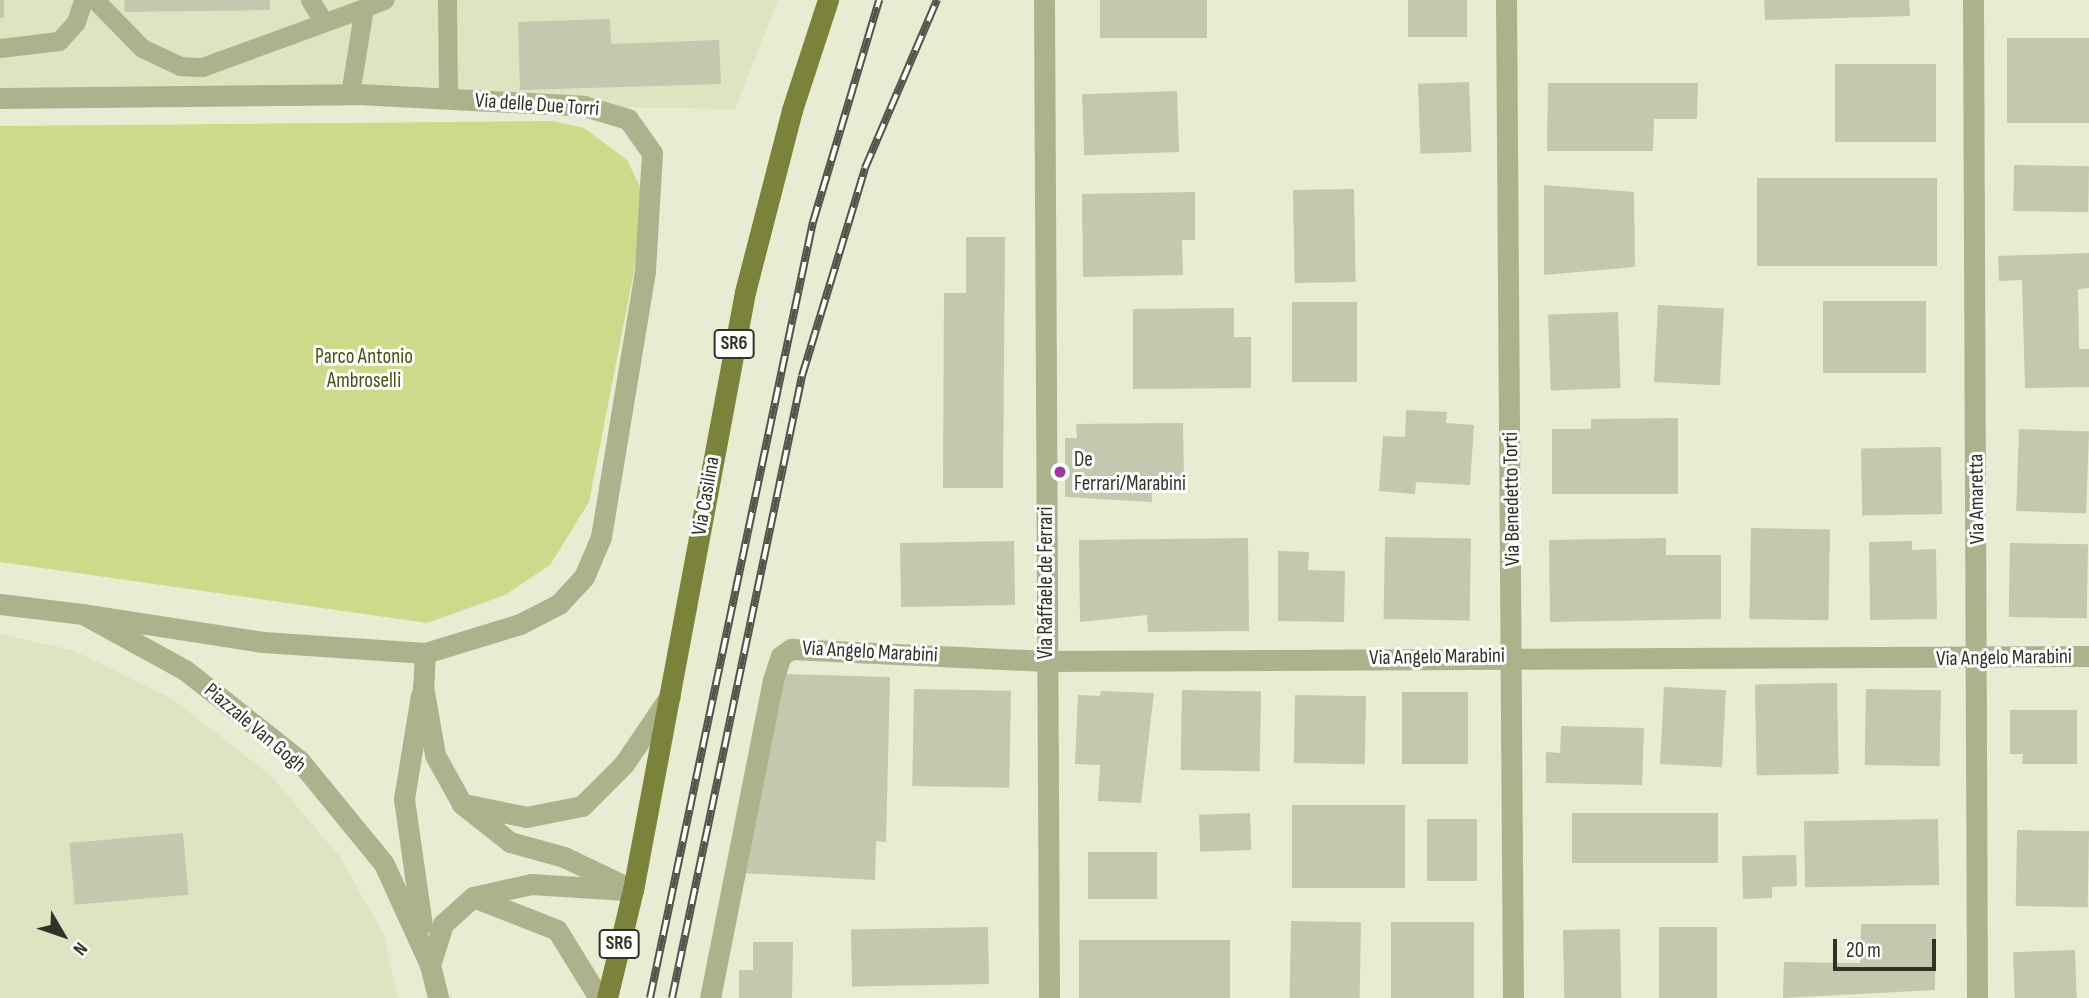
<!DOCTYPE html>
<style>
body{margin:0}
#map{position:relative;width:2089px;height:998px;overflow:hidden;background:#e8ecd2;font-family:"Sofia Sans Condensed",sans-serif}
div>[style]{position:absolute}
[style*='--x']{left:calc(var(--x)*1px);top:calc(var(--y)*1px);width:calc(var(--w)*1px);rotate:calc(var(--a)*1deg)}
.built>*{inset:0;background:#dee3c2}
.green>*{inset:0;background:#cfd98a}
.building>*{inset:0;background:#c4c8ae;transform-origin:0 0}
.lane>*{height:19px;margin:-9.5px;padding:0 9.5px;transform-origin:9.5px;border-radius:9.5px;background:#adb28d}
.street>*{height:21px;margin:-10.5px;padding:0 10.5px;transform-origin:10.5px;border-radius:10.5px;background:#adb28d}
.primary>*{height:21px;margin:-10.5px;padding:0 10.5px;transform-origin:10.5px;border-radius:10.5px;background:#7b833a}
.rail>*{height:8px;margin-top:-4px;transform-origin:0;background:repeating-linear-gradient(90deg,#fff 0 16px,#525548 0 32px);box-sizing:border-box;border-block:2px solid #525548}
.dots>*{width:19px;height:19px;translate:-50% -50%;box-sizing:border-box;border:4px solid #fff;border-radius:50%}
span{translate:-50% -50%;white-space:nowrap;text-align:center;line-height:1.15;-webkit-text-stroke:6px #fff;paint-order:stroke}
.shield-label span{padding:2px 5px;background:#fff;border:2px solid;border-radius:5px;-webkit-text-stroke-width:0}
.shield-label{font-size:19px;color:#313329;font-weight:700}
.street-label{font-size:21px;color:#313329}
.park-label{font-size:21px;color:#4b500d}
.poi-label{font-size:21px;color:#313329}
.left{translate:0 -50%;text-align:left}
.north{position:absolute;left:28px;top:900px;width:70px;height:70px;-webkit-text-stroke:5px #fff;paint-order:stroke;rotate:129deg;font-size:19px;font-weight:700;line-height:28px;text-align:center;color:#313329}
.north::after{content:'';display:block;margin:auto;width:24px;height:32px;background:#313329;clip-path:polygon(50% 0,100% 100%,50% 72%,0 100%)}
.scale{position:absolute;left:1833px;top:939px;width:103px;height:32px;box-sizing:border-box;border:4px solid #313329;border-top:0;padding-left:9px;font-size:21px;line-height:24px;white-space:nowrap;color:#313329;-webkit-text-stroke:5px #fff;paint-order:stroke}
</style>
<div id="map">
<div class="built">
<div style="clip-path:polygon(0 0,778px 0,735px 109px,0 98px)"></div>
<div style="clip-path:polygon(0 634px,72px 650px,172px 699px,271px 776px,339px 856px,383px 933px,398px 998px,0 998px)"></div>
</div>
<div class="green">
<div style="clip-path:polygon(552px 121px,584px 128px,627px 160px,641px 189px,643px 225px,589px 502px,550px 565px,505px 595px,427px 623px,0 562px,0 126px)"></div>
</div>
<div class="building">
<div style="left:0;top:0;width:4px;height:18px"></div>
<div style="clip-path:polygon(124px 0,270px 0,270px 10px,125px 12px)"></div>
<div style="left:1100px;top:0;width:107px;height:38px"></div>
<div style="left:1408px;top:0;width:59px;height:37px"></div>
<div style="clip-path:polygon(1764px 0,1909px 0,1910px 16px,1765px 20px)"></div>
<div style="clip-path:polygon(610px 19px,611px 44px,719px 40px,721px 84px,520px 90px,518px 22px)"></div>
<div style="left:2007px;top:38px;width:82px;height:85px"></div>
<div style="left:1835px;top:64px;width:101px;height:78px"></div>
<div style="left:1469px;top:82px;width:70px;height:51px;rotate:88deg"></div>
<div style="clip-path:polygon(1548px 83px,1698px 83px,1697px 119px,1654px 119px,1653px 151px,1547px 151px)"></div>
<div style="left:1177px;top:91px;width:61px;height:95px;rotate:88deg"></div>
<div style="left:2014px;top:165px;width:75px;height:46px;rotate:1deg"></div>
<div style="left:1757px;top:178px;width:180px;height:88px"></div>
<div style="clip-path:polygon(1544px 185px,1634px 192px,1635px 267px,1544px 275px)"></div>
<div style="left:1354px;top:189px;width:93px;height:61px;rotate:89deg"></div>
<div style="clip-path:polygon(1195px 192px,1195px 240px,1182px 240px,1183px 275px,1083px 277px,1082px 194px)"></div>
<div style="clip-path:polygon(966px 237px,1005px 237px,1003px 488px,943px 488px,944px 293px,966px 293px)"></div>
<div style="clip-path:polygon(2089px 253px,2089px 288px,2078px 289px,2079px 349px,2089px 349px,2089px 387px,2025px 388px,2022px 280px,1999px 281px,1998px 256px)"></div>
<div style="left:1823px;top:301px;width:103px;height:72px"></div>
<div style="left:1292px;top:302px;width:65px;height:80px"></div>
<div style="left:1658px;top:305px;width:66px;height:77px;rotate:3deg"></div>
<div style="clip-path:polygon(1234px 308px,1234px 337px,1251px 337px,1251px 388px,1133px 389px,1133px 309px)"></div>
<div style="left:1618px;top:312px;width:76px;height:70px;rotate:88deg"></div>
<div style="clip-path:polygon(1406px 410px,1447px 412px,1446px 423px,1474px 425px,1470px 485px,1416px 482px,1415px 494px,1379px 491px,1383px 436px,1405px 437px)"></div>
<div style="clip-path:polygon(1678px 418px,1678px 494px,1552px 494px,1552px 429px,1591px 429px,1591px 419px)"></div>
<div style="clip-path:polygon(1183px 423px,1184px 477px,1151px 477px,1152px 502px,1065px 497px,1065px 438px,1077px 438px,1076px 424px)"></div>
<div style="left:2019px;top:429px;width:70px;height:82px;rotate:2deg"></div>
<div style="left:1941px;top:447px;width:67px;height:80px;rotate:89deg"></div>
<div style="left:1751px;top:528px;width:79px;height:91px;rotate:1deg"></div>
<div style="left:1385px;top:537px;width:86px;height:82px;rotate:1deg"></div>
<div style="clip-path:polygon(1248px 538px,1249px 631px,1148px 632px,1147px 615px,1080px 622px,1079px 540px)"></div>
<div style="clip-path:polygon(1666px 538px,1666px 555px,1721px 555px,1721px 619px,1550px 622px,1549px 540px)"></div>
<div style="left:1014px;top:541px;width:64px;height:114px;rotate:89deg"></div>
<div style="clip-path:polygon(1912px 541px,1912px 550px,1936px 549px,1937px 619px,1870px 620px,1869px 542px)"></div>
<div style="left:2010px;top:543px;width:78px;height:74px;rotate:1deg"></div>
<div style="clip-path:polygon(1278px 551px,1309px 552px,1308px 570px,1345px 571px,1344px 622px,1278px 621px)"></div>
<div style="clip-path:polygon(784px 674px,890px 677px,886px 842px,876px 841px,875px 880px,741px 873px)"></div>
<div style="left:1837px;top:683px;width:91px;height:82px;rotate:89deg"></div>
<div style="left:1664px;top:687px;width:62px;height:77px;rotate:3deg"></div>
<div style="left:914px;top:689px;width:97px;height:97px;rotate:1deg"></div>
<div style="left:1866px;top:689px;width:75px;height:76px;rotate:1deg"></div>
<div style="left:1182px;top:690px;width:79px;height:80px;rotate:1deg"></div>
<div style="clip-path:polygon(1101px 691px,1154px 693px,1141px 803px,1098px 801px,1100px 765px,1075px 764px,1078px 695px,1100px 696px)"></div>
<div style="left:1402px;top:692px;width:66px;height:72px"></div>
<div style="left:1295px;top:695px;width:71px;height:68px;rotate:1deg"></div>
<div style="clip-path:polygon(2010px 710px,2077px 710px,2077px 764px,2022px 764px,2023px 754px,2010px 754px)"></div>
<div style="clip-path:polygon(1561px 726px,1644px 728px,1642px 785px,1546px 783px,1546px 752px,1560px 753px)"></div>
<div style="left:1292px;top:805px;width:113px;height:83px"></div>
<div style="left:1250px;top:813px;width:37px;height:51px;rotate:88deg"></div>
<div style="left:1572px;top:813px;width:146px;height:50px"></div>
<div style="left:1427px;top:819px;width:50px;height:62px"></div>
<div style="left:1938px;top:819px;width:66px;height:134px;rotate:89deg"></div>
<div style="left:2017px;top:830px;width:72px;height:76px;rotate:1deg"></div>
<div style="left:183px;top:833px;width:62px;height:114px;rotate:85deg"></div>
<div style="left:1088px;top:852px;width:69px;height:47px"></div>
<div style="clip-path:polygon(1796px 855px,1797px 886px,1772px 887px,1772px 898px,1743px 899px,1742px 856px)"></div>
<div style="left:1291px;top:921px;width:70px;height:77px;rotate:1deg"></div>
<div style="left:1474px;top:922px;width:76px;height:83px;rotate:90deg"></div>
<div style="clip-path:polygon(1861px 924px,1936px 924px,1935px 990px,1783px 998px,1784px 962px,1860px 963px)"></div>
<div style="left:988px;top:927px;width:57px;height:137px;rotate:89deg"></div>
<div style="left:1659px;top:927px;width:58px;height:71px"></div>
<div style="left:1620px;top:929px;width:69px;height:57px;rotate:89deg"></div>
<div style="left:1230px;top:940px;width:58px;height:151px;rotate:90deg"></div>
<div style="clip-path:polygon(753px 942px,793px 942px,792px 998px,739px 998px,739px 970px,753px 970px)"></div>
<div style="left:2075px;top:950px;width:48px;height:62px;rotate:88deg"></div>
</div>
<div class="lane">
<div style="--x:95;--y:0;--w:67;--a:45.6"></div>
<div style="--x:142;--y:48;--w:42;--a:25.3"></div>
<div style="--x:180;--y:66;--w:22;--a:3"></div>
<div style="--x:202;--y:67;--w:172;--a:-20"></div>
<div style="--x:310;--y:0;--w:26;--a:58"></div>
<div style="--x:447;--y:0;--w:98;--a:89.4"></div>
<div style="--x:0;--y:48;--w:59;--a:-6.8"></div>
<div style="--x:59;--y:41;--w:25;--a:-48"></div>
<div style="--x:76;--y:22;--w:23;--a:-72"></div>
<div style="--x:350;--y:94;--w:87;--a:-80.8"></div>
<div style="--x:364;--y:8;--w:22;--a:-22"></div>
</div>
<div class="street">
<div style="--x:1044;--y:0;--w:998;--a:89.71"></div>
<div style="--x:1506;--y:0;--w:998;--a:89.6"></div>
<div style="--x:1973;--y:0;--w:998;--a:89.77"></div>
<div style="--x:0;--y:98;--w:358;--a:-0.6"></div>
<div style="--x:358;--y:94;--w:226;--a:3"></div>
<div style="--x:584;--y:106;--w:46;--a:16.5"></div>
<div style="--x:628;--y:119;--w:42;--a:54.8"></div>
<div style="--x:652;--y:153;--w:118;--a:93.4"></div>
<div style="--x:645;--y:271;--w:270;--a:99.4"></div>
<div style="--x:601;--y:537;--w:43;--a:113"></div>
<div style="--x:584;--y:577;--w:37;--a:133"></div>
<div style="--x:559;--y:604;--w:44;--a:152.9"></div>
<div style="--x:520;--y:624;--w:99;--a:163"></div>
<div style="--x:425;--y:653;--w:162;--a:-176.1"></div>
<div style="--x:263;--y:642;--w:182;--a:-171.2"></div>
<div style="--x:0;--y:604;--w:84;--a:6.9"></div>
<div style="--x:83;--y:614;--w:116;--a:28.8"></div>
<div style="--x:185;--y:670;--w:145;--a:38.3"></div>
<div style="--x:299;--y:760;--w:134;--a:50.7"></div>
<div style="--x:384;--y:864;--w:111;--a:65.5"></div>
<div style="--x:430;--y:965;--w:34;--a:76"></div>
<div style="--x:425;--y:653;--w:33;--a:93"></div>
<div style="--x:423;--y:686;--w:70;--a:80.1"></div>
<div style="--x:435;--y:755;--w:56;--a:61.1"></div>
<div style="--x:462;--y:804;--w:61;--a:38.4"></div>
<div style="--x:510;--y:842;--w:56;--a:15.5"></div>
<div style="--x:564;--y:857;--w:76;--a:25.6"></div>
<div style="--x:421;--y:695;--w:105;--a:99.3"></div>
<div style="--x:404;--y:799;--w:127;--a:81.9"></div>
<div style="--x:464;--y:804;--w:63;--a:11.8"></div>
<div style="--x:526;--y:817;--w:57;--a:-11.1"></div>
<div style="--x:582;--y:806;--w:59;--a:-45"></div>
<div style="--x:624;--y:764;--w:82;--a:-55.9"></div>
<div style="--x:473;--y:897;--w:90;--a:21.4"></div>
<div style="--x:557;--y:930;--w:80;--a:58.3"></div>
<div style="--x:430;--y:965;--w:43;--a:-72.4"></div>
<div style="--x:443;--y:924;--w:40;--a:-42"></div>
<div style="--x:473;--y:897;--w:59;--a:-12.6"></div>
<div style="--x:531;--y:884;--w:95;--a:3.6"></div>
<div style="--x:710;--y:998;--w:324;--a:-78.8"></div>
<div style="--x:773;--y:680;--w:25;--a:-72"></div>
<div style="--x:781;--y:656;--w:12;--a:-35"></div>
<div style="--x:791;--y:649;--w:255;--a:2.7"></div>
<div style="--x:1046;--y:661;--w:1043;--a:-0.27"></div>
</div>
<div class="primary">
<div style="--x:607;--y:998;--w:111;--a:-76.5"></div>
<div style="--x:633;--y:890;--w:608;--a:-79.39"></div>
<div style="--x:745;--y:292;--w:188;--a:-75.5"></div>
<div style="--x:792;--y:110;--w:116;--a:-71.9"></div>
</div>
<div class="rail">
<div style="--x:650;--y:998;--w:793;--a:-78.14"></div>
<div style="--x:813;--y:222;--w:232;--a:-73.4"></div>
<div style="--x:672;--y:998;--w:635;--a:-78.19"></div>
<div style="--x:802;--y:376;--w:217;--a:-73.1"></div>
<div style="--x:865;--y:168;--w:183;--a:-66.8"></div>
</div>
<div class="dots">
<div style="left:1060px;top:472px;background:#9939a1"></div>
</div>
<div class="shield-label">
<span style="left:734px;top:344px">SR6</span>
<span style="left:619px;top:944px">SR6</span>
</div>
<div class="street-label">
<span style="left:537px;top:105px;rotate:4deg">Via delle Due Torri</span>
<span style="left:706px;top:496px;rotate:-80deg">Via Casilina</span>
<span style="left:1512px;top:499px;rotate:-91deg">Via Benedetto Torti</span>
<span style="left:1977px;top:499px;rotate:-91deg">Via Amaretta</span>
<span style="left:1046px;top:583px;rotate:-90deg">Via Raffaele de Ferrari</span>
<span style="left:870px;top:652px;rotate:3deg">Via Angelo Marabini</span>
<span style="left:1437px;top:657px;rotate:-1deg">Via Angelo Marabini</span>
<span style="left:2004px;top:658px;rotate:-1deg">Via Angelo Marabini</span>
<span style="left:255px;top:728px;rotate:40deg">Piazzale Van Gogh</span>
</div>
<div class="park-label">
<span style="left:364px;top:369px">Parco Antonio<br>Ambroselli</span>
</div>
<div class="poi-label">
<span class="left" style="left:1074px;top:472px">De<br>Ferrari/Marabini</span>
</div>
<div class="north">N</div>
<div class="scale">20 m</div>
</div>
